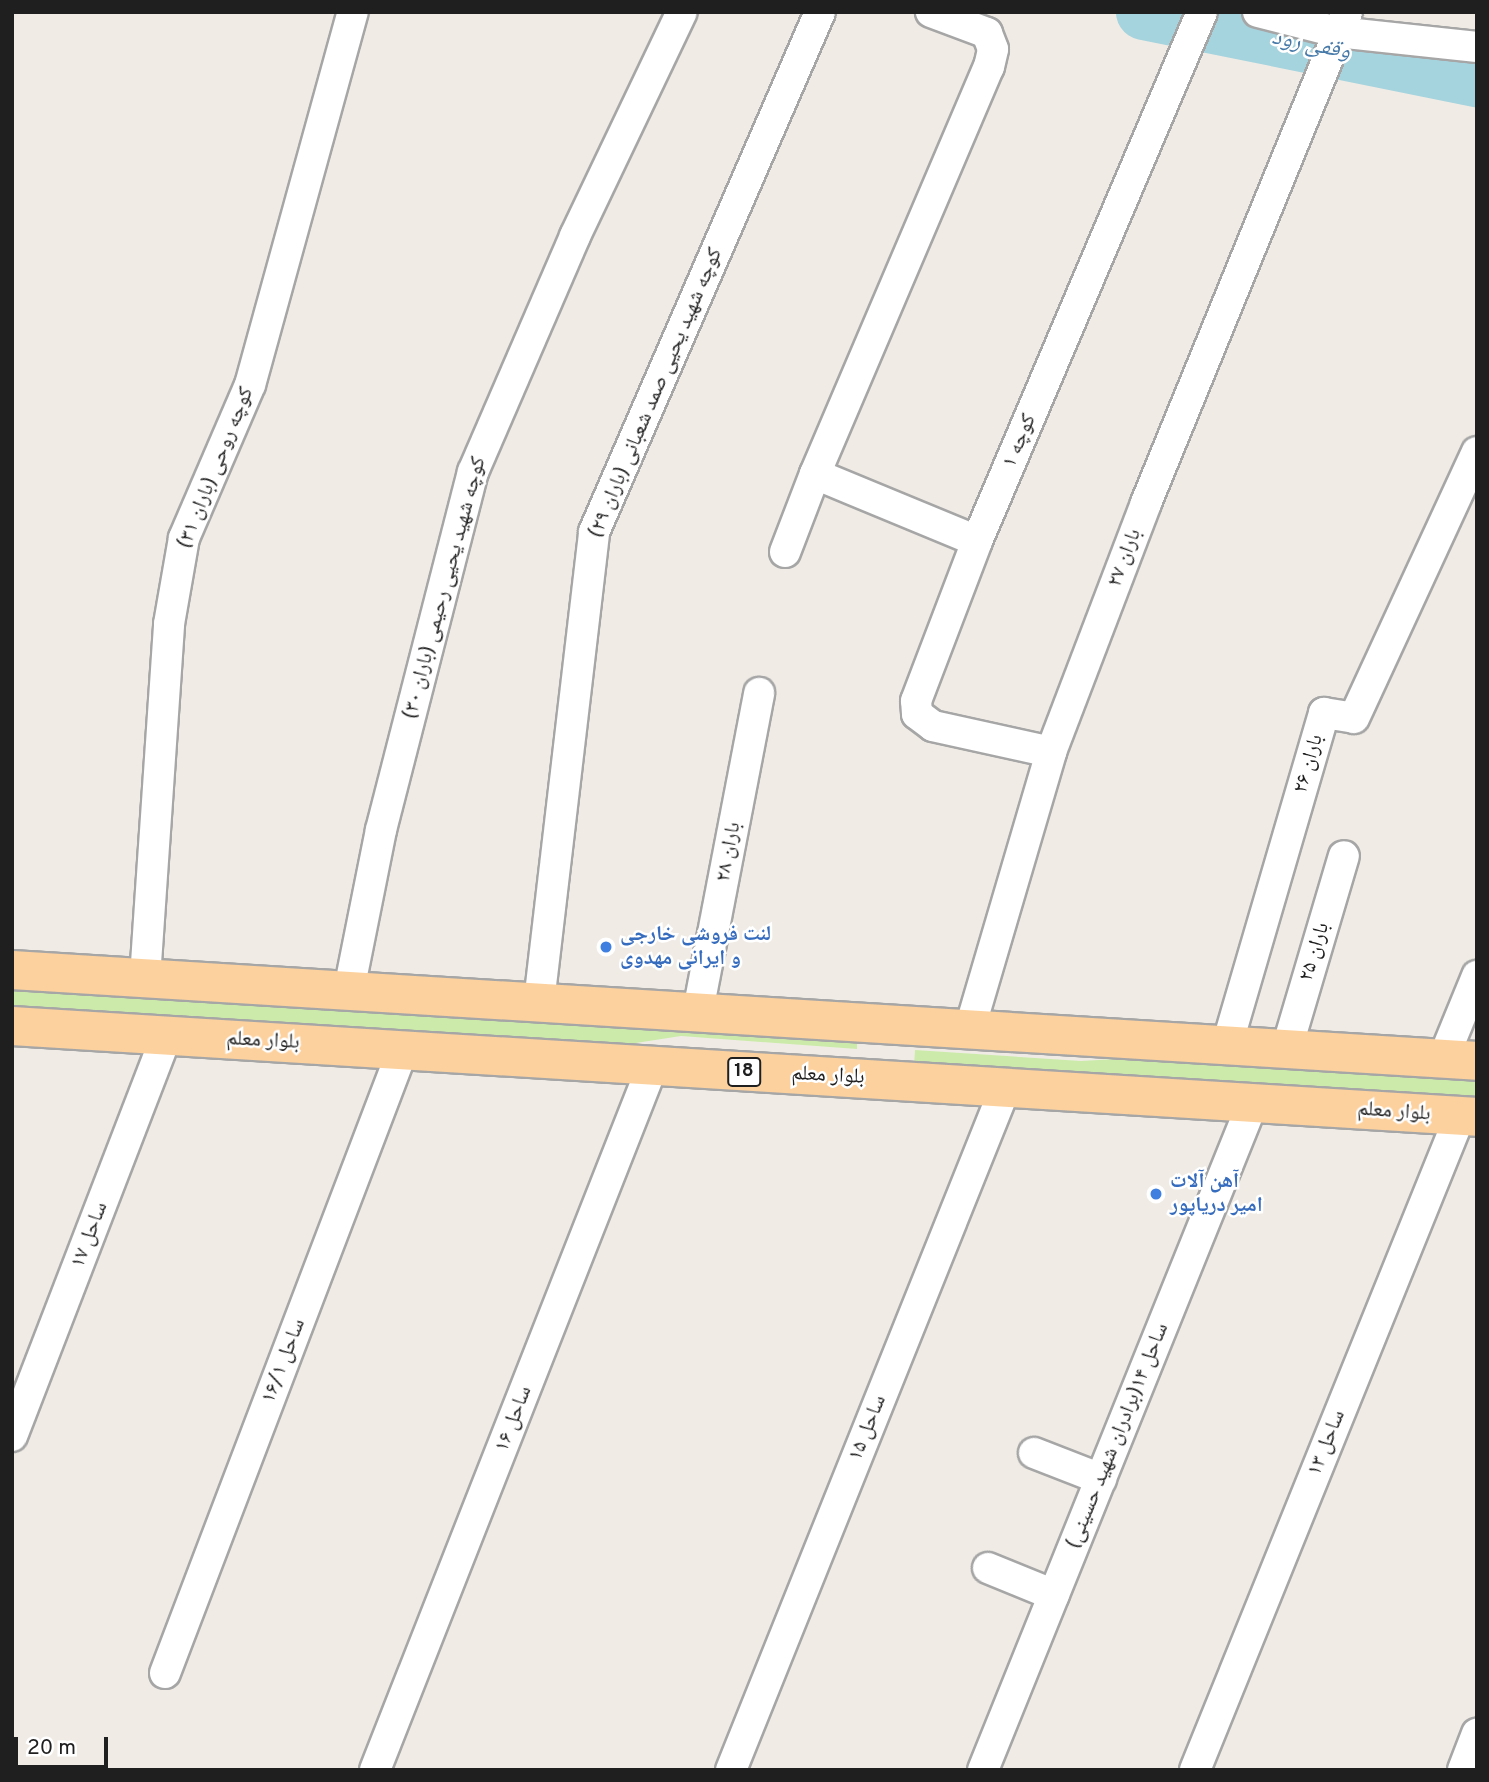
<!DOCTYPE html>
<meta charset="utf-8">
<style>
body{margin:0}
#map{position:relative;width:1489px;height:1782px;overflow:hidden;background:#f0ece5;font-family:Overpass,"Noto Naskh Arabic",sans-serif}
div>[style]{position:absolute}
[style*='--x']{left:calc(var(--x)*1px);top:calc(var(--y)*1px);width:calc(var(--w)*1px);rotate:calc(var(--a)*1deg)}
.grass>*{inset:0;background:#ccebab}
.river>*{height:56px;margin:-28px;padding:0 28px;transform-origin:28px;border-radius:28px;background:#a5d3de}
.roads{filter:drop-shadow(2px 0 #a6a6a6) drop-shadow(-2px 0 #a6a6a6) drop-shadow(0 2px #a6a6a6) drop-shadow(0 -2px #a6a6a6)}
.minor>*{height:30px;margin:-15px;padding:0 15px;transform-origin:15px;border-radius:15px;background:#fff}
.primary>*{height:38px;margin:-19px;padding:0 19px;transform-origin:19px;border-radius:19px;background:#fdd19e}
.dots>*{width:19px;height:19px;translate:-50% -50%;box-sizing:border-box;border:4px solid #fff;border-radius:50%}
span{translate:-50% -50%;white-space:nowrap;text-align:center;line-height:1.15;-webkit-text-stroke:5px #fff;paint-order:stroke}
.shield-label span{padding:2px 5px;background:#fff;border:2px solid;border-radius:5px;-webkit-text-stroke-width:0}
.shield-label{font-size:19px;color:#1f1f1f;font-weight:700}
.street-label{font-size:21px;color:#1f1f1f}
.shop-label{font-size:21px;color:#366cbe;font-weight:700}
.left{translate:0 -50%;text-align:left}
.water-label{font-size:23px;color:#477aa9;font-style:italic}
.frame{position:absolute;inset:0;border:14px solid #1f1f1f;pointer-events:none}
.scale{position:absolute;left:14px;top:1737px;width:94px;height:32px;box-sizing:border-box;border:4px solid #1f1f1f;border-top:0;padding-left:9px;font-size:21px;line-height:24px;white-space:nowrap;color:#1f1f1f;-webkit-text-stroke:5px #fff;paint-order:stroke}
</style>
<div id="map">
<div class="grass">
<div style="clip-path:polygon(12px 983px,857px 1033px,857px 1049px,681px 1036px,610px 1047px,12px 1009px)"></div>
<div style="clip-path:polygon(915px 1050px,1081px 1061px,1168px 1056px,1477px 1076px,1477px 1101px,914px 1066px)"></div>
</div>
<div class="river">
<div style="--x:1144;--y:12;--w:340;--a:11.4"></div>
</div>
<div class="roads">
<div class="minor">
<div style="--x:1258;--y:12;--w:81;--a:14.2"></div>
<div style="--x:1337;--y:32;--w:141;--a:6.1"></div>
<div style="--x:815;--y:474;--w:175;--a:22.5"></div>
<div style="--x:785;--y:552;--w:84;--a:-69"></div>
<div style="--x:815;--y:474;--w:443;--a:-66.9"></div>
<div style="--x:989;--y:67;--w:18;--a:-77"></div>
<div style="--x:993;--y:49;--w:17;--a:-111"></div>
<div style="--x:987;--y:33;--w:60;--a:-159.4"></div>
<div style="--x:1051;--y:752;--w:121;--a:-167.6"></div>
<div style="--x:933;--y:726;--w:20;--a:-143"></div>
<div style="--x:917;--y:714;--w:13;--a:-94"></div>
<div style="--x:916;--y:701;--w:171;--a:-69.1"></div>
<div style="--x:977;--y:541;--w:575;--a:-66.96"></div>
<div style="--x:145;--y:978;--w:355;--a:-86.1"></div>
<div style="--x:169;--y:624;--w:87;--a:-80.1"></div>
<div style="--x:184;--y:538;--w:167;--a:-66.7"></div>
<div style="--x:250;--y:385;--w:387;--a:-74.6"></div>
<div style="--x:349;--y:990;--w:163;--a:-78.7"></div>
<div style="--x:381;--y:830;--w:370;--a:-75.6"></div>
<div style="--x:473;--y:472;--w:257;--a:-66.6"></div>
<div style="--x:575;--y:236;--w:248;--a:-64.5"></div>
<div style="--x:539;--y:1002;--w:473;--a:-83.3"></div>
<div style="--x:594;--y:532;--w:567;--a:-66.51"></div>
<div style="--x:698;--y:1011;--w:324;--a:-79.1"></div>
<div style="--x:970;--y:1028;--w:288;--a:-73.6"></div>
<div style="--x:1051;--y:752;--w:267;--a:-69.1"></div>
<div style="--x:1146;--y:503;--w:531;--a:-67.74"></div>
<div style="--x:1227;--y:1045;--w:346;--a:-73.7"></div>
<div style="--x:1324;--y:713;--w:30;--a:9"></div>
<div style="--x:1354;--y:718;--w:293;--a:-65.2"></div>
<div style="--x:1287;--y:1048;--w:200;--a:-73.5"></div>
<div style="--x:1443;--y:1059;--w:90;--a:-67.7"></div>
<div style="--x:12;--y:1436;--w:430;--a:-68.9"></div>
<div style="--x:1034;--y:1453;--w:72;--a:21.2"></div>
<div style="--x:988;--y:1568;--w:71;--a:22.2"></div>
<div style="--x:165;--y:1673;--w:668;--a:-69.12"></div>
<div style="--x:375;--y:1770;--w:756;--a:-68.49"></div>
<div style="--x:731;--y:1770;--w:737;--a:-68.1"></div>
<div style="--x:983;--y:1770;--w:721;--a:-67.99"></div>
<div style="--x:1195;--y:1770;--w:706;--a:-67.94"></div>
<div style="--x:1463;--y:1770;--w:39;--a:-69"></div>
</div>
<div class="primary">
<div style="--x:12;--y:970;--w:1468;--a:3.55"></div>
<div style="--x:12;--y:1026;--w:1468;--a:3.55"></div>
</div>
</div>
<div class="dots">
<div style="left:606px;top:947px;background:#3f7fe0"></div>
<div style="left:1156px;top:1194px;background:#3f7fe0"></div>
</div>
<div class="shield-label">
<span style="left:744px;top:1072px">18</span>
</div>
<div class="street-label">
<span style="left:656px;top:393px;rotate:-67deg">کوچه شهید یحیی صمد شعبانی (باران ۲۹)</span>
<span style="left:1020px;top:441px;rotate:-67deg">کوچه ۱</span>
<span style="left:216px;top:468px;rotate:-68deg">کوچه روحی (باران ۳۱)</span>
<span style="left:1125px;top:558px;rotate:-69deg">باران ۲۷</span>
<span style="left:445px;top:588px;rotate:-75deg">کوچه شهید یحیی رحیمی (باران ۳۰)</span>
<span style="left:1309px;top:764px;rotate:-74deg">باران ۲۶</span>
<span style="left:729px;top:852px;rotate:-79deg">باران ۲۸</span>
<span style="left:1315px;top:952px;rotate:-73deg">باران ۲۵</span>
<span style="left:263px;top:1041px;rotate:3deg">بلوار معلم</span>
<span style="left:828px;top:1076px;rotate:3deg">بلوار معلم</span>
<span style="left:1394px;top:1112px;rotate:4deg">بلوار معلم</span>
<span style="left:90px;top:1235px;rotate:-69deg">ساحل ۱۷</span>
<span style="left:284px;top:1361px;rotate:-69deg">ساحل ۱۶/۱</span>
<span style="left:514px;top:1419px;rotate:-69deg">ساحل ۱۶</span>
<span style="left:868px;top:1428px;rotate:-68deg">ساحل ۱۵</span>
<span style="left:1118px;top:1436px;rotate:-68deg">ساحل ۱۴(برادران شهید حسینی)</span>
<span style="left:1327px;top:1443px;rotate:-68deg">ساحل ۱۳</span>
</div>
<div class="shop-label">
<span class="left" style="left:620px;top:947px">لنت فروشی خارجی<br>و ایرانی مهدوی</span>
<span class="left" style="left:1170px;top:1194px">آهن آلات<br>امیر دریاپور</span>
</div>
<div class="water-label">
<span style="left:1311px;top:46px;rotate:11deg">وقفی رود</span>
</div>
<div class="frame"></div>
<div class="scale">20 m</div>
</div>
